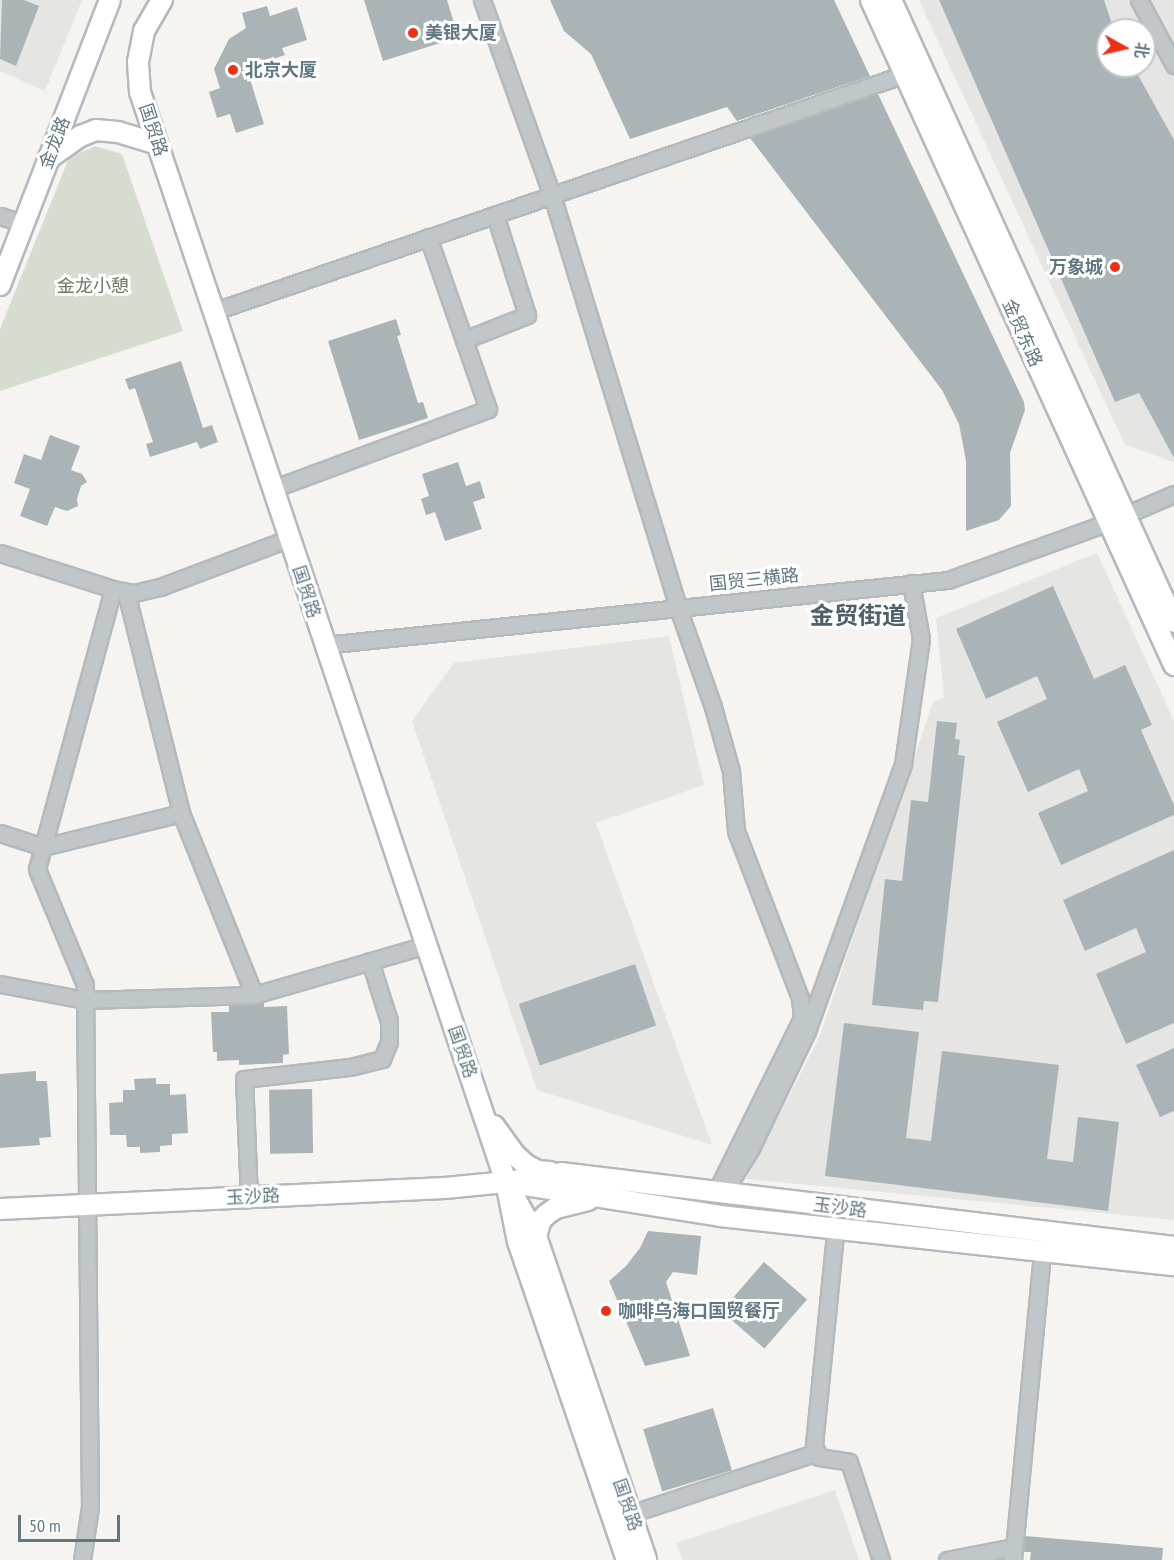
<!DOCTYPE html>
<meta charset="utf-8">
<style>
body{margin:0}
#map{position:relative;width:1174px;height:1560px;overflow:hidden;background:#f5f4f0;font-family:"PT Sans Narrow","Noto Sans SC",sans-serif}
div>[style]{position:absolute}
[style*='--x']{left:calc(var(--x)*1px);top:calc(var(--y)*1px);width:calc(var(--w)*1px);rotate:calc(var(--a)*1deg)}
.built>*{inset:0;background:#e5e5e3}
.green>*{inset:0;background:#d6dcd0}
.building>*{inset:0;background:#aab4b7;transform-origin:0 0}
.roads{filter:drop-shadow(2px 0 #b4b9bc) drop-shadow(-2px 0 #b4b9bc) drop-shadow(0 2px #b4b9bc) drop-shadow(0 -2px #b4b9bc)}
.minor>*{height:15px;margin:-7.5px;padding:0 7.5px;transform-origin:7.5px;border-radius:7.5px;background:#c1c6c8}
.major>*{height:20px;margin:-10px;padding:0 10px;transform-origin:10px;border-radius:10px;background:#fff}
.dots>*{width:16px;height:16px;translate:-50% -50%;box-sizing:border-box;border:3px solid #fff;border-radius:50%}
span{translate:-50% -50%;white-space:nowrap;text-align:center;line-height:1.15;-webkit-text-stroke:6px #fff;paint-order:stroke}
.poi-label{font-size:18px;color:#617883;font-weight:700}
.left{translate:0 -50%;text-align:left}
.right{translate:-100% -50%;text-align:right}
.street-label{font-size:18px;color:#617883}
.park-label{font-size:18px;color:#687a60}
.district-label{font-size:24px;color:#4f6068;font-weight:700}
.north{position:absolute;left:1096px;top:18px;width:60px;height:60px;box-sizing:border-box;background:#fff;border:2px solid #c0c9cd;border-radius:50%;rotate:98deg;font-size:16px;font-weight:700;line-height:24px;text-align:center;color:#617883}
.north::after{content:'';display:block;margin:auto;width:21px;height:27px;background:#f03015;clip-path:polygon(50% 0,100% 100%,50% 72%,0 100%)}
.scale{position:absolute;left:18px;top:1515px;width:102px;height:27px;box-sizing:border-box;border:3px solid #617883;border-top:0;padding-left:8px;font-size:18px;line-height:21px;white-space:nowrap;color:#617883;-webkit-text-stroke:4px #fff;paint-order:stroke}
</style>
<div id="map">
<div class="built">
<div style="clip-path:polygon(0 0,82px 0,45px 91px,0 71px)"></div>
<div style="clip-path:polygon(evenodd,919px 0,1174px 0,1174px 462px,1125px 445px,919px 0,1108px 30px,1144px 30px,1144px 66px,1108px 66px,1108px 30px)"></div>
<div style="clip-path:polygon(1097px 553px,1174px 721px,1174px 1220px,746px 1179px,819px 1038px,933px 702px,944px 697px,936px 618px)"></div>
<div style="clip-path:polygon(669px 636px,704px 785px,596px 823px,712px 1145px,537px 1090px,412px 721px,454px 663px)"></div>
<div style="clip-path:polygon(835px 1490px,859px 1560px,683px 1560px,676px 1543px)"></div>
</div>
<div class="green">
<div style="clip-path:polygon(95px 146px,122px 154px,183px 331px,0 391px,0 329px,69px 158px)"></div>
</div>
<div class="building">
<div style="clip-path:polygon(2px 0,24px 0,39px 6px,16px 66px,0 59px)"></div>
<div style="clip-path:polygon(364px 0,447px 0,455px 26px,449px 27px,453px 39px,383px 61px)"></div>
<div style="clip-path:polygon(550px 0,834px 0,870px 76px,737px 121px,727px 107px,630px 139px,591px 54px,564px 31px)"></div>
<div style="clip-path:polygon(939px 0,1104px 0,1114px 30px,1108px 30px,1108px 66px,1133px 66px,1174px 140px,1174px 458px,1139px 393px,1115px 402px)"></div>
<div style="clip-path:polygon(267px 6px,270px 16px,297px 7px,307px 40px,282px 48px,285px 55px,255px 65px,250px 79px,264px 124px,236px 133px,230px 114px,217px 118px,209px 92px,220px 88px,214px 69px,229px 39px,246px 28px,242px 13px)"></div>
<div style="clip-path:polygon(878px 94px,1024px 402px,1025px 410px,1010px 453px,1011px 506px,999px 520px,966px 531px,966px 461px,959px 424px,942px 390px,750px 138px)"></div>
<div style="clip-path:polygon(396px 319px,401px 335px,397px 336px,418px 403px,423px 402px,428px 418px,359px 440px,328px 341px)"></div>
<div style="clip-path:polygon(181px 361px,203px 428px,212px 425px,218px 442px,200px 449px,197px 442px,150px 457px,146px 444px,153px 442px,135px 388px,129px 390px,125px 379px)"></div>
<div style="clip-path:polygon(50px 435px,80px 446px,71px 470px,82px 474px,87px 482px,81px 486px,77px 499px,78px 506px,67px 511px,55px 507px,47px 526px,20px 516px,30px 489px,14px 483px,24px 454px,41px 460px)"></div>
<div style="clip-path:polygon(458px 462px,466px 486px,480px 481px,485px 498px,473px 502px,482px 529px,445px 541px,435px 512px,426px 515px,421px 499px,429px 496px,422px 474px)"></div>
<div style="clip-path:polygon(1053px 586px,1094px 679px,1125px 665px,1152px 725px,1141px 730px,1174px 805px,1174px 815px,1061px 865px,1038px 813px,1088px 791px,1079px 769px,1028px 792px,997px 722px,1047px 699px,1037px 676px,986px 699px,956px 629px)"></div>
<div style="clip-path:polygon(937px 721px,957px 723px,955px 739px,960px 740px,958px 755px,965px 756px,938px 1002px,924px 1001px,923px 1010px,872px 1005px,885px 879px,902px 881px,911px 800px,928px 802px)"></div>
<div style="clip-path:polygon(1174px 850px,1174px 1023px,1126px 1044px,1096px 974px,1146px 952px,1136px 928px,1085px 951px,1063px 900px)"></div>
<div style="left:635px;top:964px;width:65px;height:123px;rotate:71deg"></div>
<div style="clip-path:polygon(264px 1003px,264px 1007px,287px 1006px,289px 1054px,283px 1055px,283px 1063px,239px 1065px,239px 1060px,217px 1061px,217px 1052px,213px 1052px,211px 1012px,229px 1012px,229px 1005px)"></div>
<div style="clip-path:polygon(844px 1023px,919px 1032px,906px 1138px,931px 1141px,942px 1051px,1059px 1065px,1047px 1159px,1073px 1162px,1078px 1117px,1119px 1122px,1108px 1211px,825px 1176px)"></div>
<div style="clip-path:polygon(1174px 1048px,1174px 1111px,1160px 1117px,1136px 1065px)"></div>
<div style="clip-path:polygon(36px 1071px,36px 1081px,47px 1081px,51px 1137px,39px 1138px,40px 1145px,0 1148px,0 1074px)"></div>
<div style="clip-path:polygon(156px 1078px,156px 1084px,170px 1084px,170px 1095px,186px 1094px,188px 1133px,172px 1134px,172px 1145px,160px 1146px,160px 1152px,140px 1153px,140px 1147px,127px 1147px,126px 1135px,110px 1135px,109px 1103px,123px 1102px,123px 1090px,135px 1090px,134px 1079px)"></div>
<div style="left:312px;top:1089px;width:64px;height:43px;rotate:89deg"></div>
<div style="clip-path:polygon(648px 1231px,701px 1236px,697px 1275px,673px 1272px,666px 1282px,690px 1356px,645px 1366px,609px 1281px,626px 1266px,640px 1248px)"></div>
<div style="left:764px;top:1262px;width:57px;height:65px;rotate:41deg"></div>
<div style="left:713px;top:1408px;width:65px;height:73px;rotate:73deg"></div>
<div style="clip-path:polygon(1025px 1536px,1163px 1548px,1162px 1560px,1030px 1560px,1031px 1552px,1024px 1552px)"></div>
</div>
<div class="roads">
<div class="minor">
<div style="--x:482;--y:0;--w:207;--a:70.3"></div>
<div style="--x:552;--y:195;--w:432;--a:73"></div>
<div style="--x:678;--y:608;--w:105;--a:70.5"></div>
<div style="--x:713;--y:707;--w:66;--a:74.3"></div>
<div style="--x:731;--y:771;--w:60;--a:85.2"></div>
<div style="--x:736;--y:831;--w:179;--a:69"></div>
<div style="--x:800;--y:998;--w:20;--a:84"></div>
<div style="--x:802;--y:1018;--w:194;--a:116.3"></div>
<div style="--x:1139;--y:0;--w:74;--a:61.7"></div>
<div style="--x:0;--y:216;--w:25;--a:18"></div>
<div style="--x:212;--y:312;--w:733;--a:-18.95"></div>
<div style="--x:464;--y:340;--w:68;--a:-21.6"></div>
<div style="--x:527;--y:315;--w:105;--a:-107.7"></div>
<div style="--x:272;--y:489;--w:230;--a:-20.3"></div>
<div style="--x:488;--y:409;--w:182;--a:-109.2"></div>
<div style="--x:0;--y:553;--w:119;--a:17.7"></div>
<div style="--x:113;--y:589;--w:21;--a:11"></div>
<div style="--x:134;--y:593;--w:27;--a:-13"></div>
<div style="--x:160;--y:587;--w:137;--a:-20.6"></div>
<div style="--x:126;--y:592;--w:228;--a:76"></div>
<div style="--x:181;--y:813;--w:196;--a:68.1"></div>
<div style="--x:324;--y:645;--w:627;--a:-5.95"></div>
<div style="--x:948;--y:580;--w:171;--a:-19.8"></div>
<div style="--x:1109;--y:522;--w:71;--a:-23.3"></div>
<div style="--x:0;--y:833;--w:45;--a:18"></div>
<div style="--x:43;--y:847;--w:142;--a:-13.8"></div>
<div style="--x:0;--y:984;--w:86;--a:10.7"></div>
<div style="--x:85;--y:1000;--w:169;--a:-1.7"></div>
<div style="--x:254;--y:995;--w:179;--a:-16.2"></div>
<div style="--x:730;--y:1182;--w:40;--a:-58"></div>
<div style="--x:751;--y:1148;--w:130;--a:-64.4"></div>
<div style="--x:807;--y:1031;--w:284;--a:-70.2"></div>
<div style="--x:903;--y:764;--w:126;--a:-81.8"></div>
<div style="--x:921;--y:639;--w:57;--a:-100.1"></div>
<div style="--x:249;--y:1197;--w:118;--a:-92.4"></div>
<div style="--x:244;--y:1079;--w:107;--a:-6.5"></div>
<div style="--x:350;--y:1067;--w:33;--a:-14"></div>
<div style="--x:382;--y:1059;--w:18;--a:-68"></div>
<div style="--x:389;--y:1042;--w:21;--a:-90"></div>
<div style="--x:389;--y:1021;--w:63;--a:-107.6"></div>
<div style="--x:835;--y:1234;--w:213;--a:95.7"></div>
<div style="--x:814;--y:1446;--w:12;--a:66"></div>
<div style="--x:819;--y:1457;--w:30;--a:9"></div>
<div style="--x:849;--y:1462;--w:103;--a:71.9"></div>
<div style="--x:630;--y:1514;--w:197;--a:-18.3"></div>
<div style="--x:82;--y:1560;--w:54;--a:-81.4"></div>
<div style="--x:90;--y:1507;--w:522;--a:-90.55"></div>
<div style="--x:85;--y:985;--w:126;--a:-112.5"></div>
<div style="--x:37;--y:869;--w:290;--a:-74.8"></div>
<div style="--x:947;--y:1560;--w:68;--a:-11"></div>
<div style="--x:1013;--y:1560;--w:319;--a:-84.6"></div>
</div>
<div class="major">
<div style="--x:871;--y:0;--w:731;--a:65.5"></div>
<div style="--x:891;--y:0;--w:683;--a:65.54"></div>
<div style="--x:49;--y:158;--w:39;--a:-35"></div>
<div style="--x:81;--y:136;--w:16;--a:-22"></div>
<div style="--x:96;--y:130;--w:22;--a:5"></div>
<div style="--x:118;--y:132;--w:41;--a:17.1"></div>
<div style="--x:0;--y:285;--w:305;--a:-68.9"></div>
<div style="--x:494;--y:1126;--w:36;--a:54"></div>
<div style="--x:515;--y:1155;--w:15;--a:42"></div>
<div style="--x:526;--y:1165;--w:13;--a:27"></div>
<div style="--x:538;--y:1171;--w:12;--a:5"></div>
<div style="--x:0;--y:1209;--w:445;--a:-2.7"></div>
<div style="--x:445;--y:1188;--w:61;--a:-5.6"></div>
<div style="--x:506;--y:1182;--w:1150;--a:-108.56"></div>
<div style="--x:140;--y:92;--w:30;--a:-94"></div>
<div style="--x:138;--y:62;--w:32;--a:-79"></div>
<div style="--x:144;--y:31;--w:36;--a:-60"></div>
<div style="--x:536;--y:1236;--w:17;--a:-73"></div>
<div style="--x:541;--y:1220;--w:8;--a:-45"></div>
<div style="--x:547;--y:1214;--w:11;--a:-34"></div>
<div style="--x:556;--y:1208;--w:33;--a:-14"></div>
<div style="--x:1174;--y:1247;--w:616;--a:-173.11"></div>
<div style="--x:562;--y:1173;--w:57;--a:170.9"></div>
<div style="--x:506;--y:1182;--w:217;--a:9"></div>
<div style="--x:720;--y:1216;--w:457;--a:6.2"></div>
<div style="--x:627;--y:1560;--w:336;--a:-108.9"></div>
<div style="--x:518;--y:1242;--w:61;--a:-101.3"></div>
<div style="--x:506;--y:1182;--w:62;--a:60.9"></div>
<div style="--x:536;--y:1236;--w:342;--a:71.2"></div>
</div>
</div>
<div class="dots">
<div style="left:413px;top:33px;background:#f03015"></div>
<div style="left:233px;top:70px;background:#f03015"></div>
<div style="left:1115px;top:267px;background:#f03015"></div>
<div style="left:606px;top:1311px;background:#f03015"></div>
</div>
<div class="poi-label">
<span class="left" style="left:425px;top:33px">美银大厦</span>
<span class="left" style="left:245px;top:70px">北京大厦</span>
<span class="right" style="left:1103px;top:267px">万象城</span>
<span class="left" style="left:618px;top:1311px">咖啡乌海口国贸餐厅</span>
</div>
<div class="street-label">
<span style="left:153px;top:130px;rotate:72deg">国贸路</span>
<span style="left:55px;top:143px;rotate:-69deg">金龙路</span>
<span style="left:1022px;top:333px;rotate:66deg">金贸东路</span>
<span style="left:754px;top:580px;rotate:-6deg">国贸三横路</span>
<span style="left:306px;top:592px;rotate:72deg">国贸路</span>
<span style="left:462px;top:1052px;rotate:71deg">国贸路</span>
<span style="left:253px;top:1197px;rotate:-3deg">玉沙路</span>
<span style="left:840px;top:1208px;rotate:7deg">玉沙路</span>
<span style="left:627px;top:1505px;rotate:71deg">国贸路</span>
</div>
<div class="park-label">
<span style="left:93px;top:286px">金龙小憩</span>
</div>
<div class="district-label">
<span style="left:858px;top:616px">金贸街道</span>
</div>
<div class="north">北</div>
<div class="scale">50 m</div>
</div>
